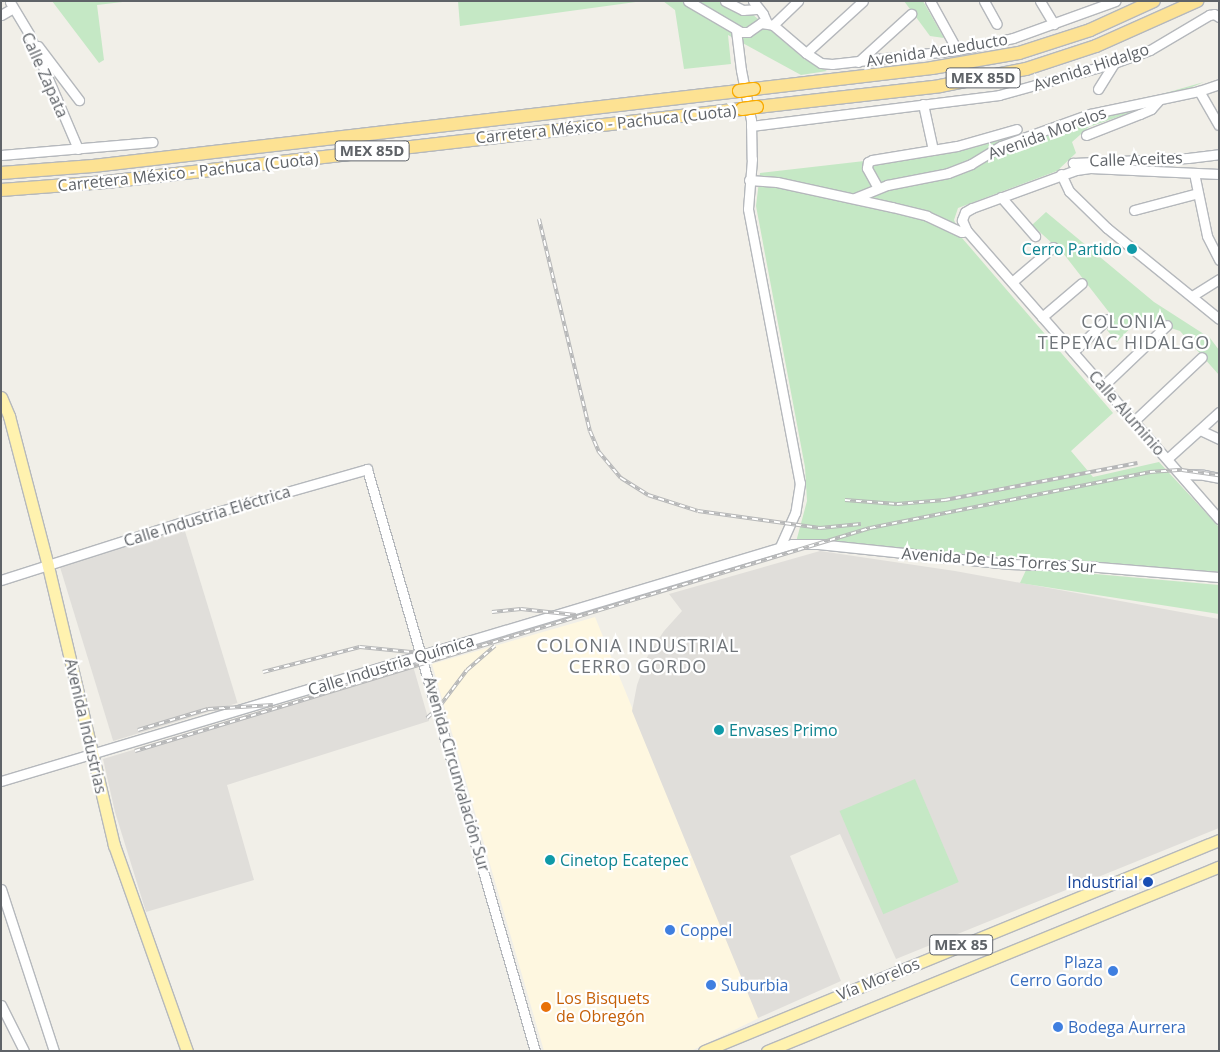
<!DOCTYPE html>
<meta charset="utf-8">
<style>
body{margin:0}
#map{position:relative;width:1220px;height:1052px;overflow:hidden;background:#f1efe8;font-family:"Open Sans",sans-serif}
div>[style]{position:absolute}
[style*='--x']{left:calc(var(--x)*1px);top:calc(var(--y)*1px);width:calc(var(--w)*1px);rotate:calc(var(--a)*1deg)}
.commercial>*{inset:0;background:#fef7e0}
.industrial>*{inset:0;background:#e0deda;transform-origin:0 0}
.green>*{inset:0;background:#c5e8c5;transform-origin:0 0}
.roads{filter:drop-shadow(1px 0 #b5b8bc) drop-shadow(-1px 0 #b5b8bc) drop-shadow(0 1px #b5b8bc) drop-shadow(0 -1px #b5b8bc)}
.minor>*{height:9px;margin:-4.5px;padding:0 4.5px;transform-origin:4.5px;border-radius:4.5px;background:#fff}
.major>*{height:11px;margin:-5.5px;padding:0 5.5px;transform-origin:5.5px;border-radius:5.5px;background:#fff2af}
.highway>*{height:12px;margin:-6px;padding:0 6px;transform-origin:6px;border-radius:6px;background:#fde293}
.rail>*{height:4px;margin-top:-2px;transform-origin:0;background:repeating-linear-gradient(90deg,#fff 0 5.5px,#b6b7b8 0 11px);box-sizing:border-box;border-block:1px solid #b6b7b8}
.bridges{filter:drop-shadow(1px 0 #f9ab00) drop-shadow(-1px 0 #f9ab00) drop-shadow(0 1px #f9ab00) drop-shadow(0 -1px #f9ab00)}
.highway-bridge>*{height:12px;margin:-6px;padding:0 6px;transform-origin:6px;border-radius:6px;background:#fde293}
.dots>*{width:14px;height:14px;translate:-50% -50%;box-sizing:border-box;border:2px solid #fff;border-radius:50%}
span{translate:-50% -50%;white-space:nowrap;text-align:center;line-height:1.15;-webkit-text-stroke:4.5px #fff;paint-order:stroke}
.shield-label span{padding:1px 4px;background:#fff;border:1px solid;border-radius:4px;-webkit-text-stroke-width:0}
.shield-label{font-size:15px;color:#5f6368;font-weight:700}
.street-label{font-size:16px;color:#5f6368}
.culture-label{font-size:16px;color:#0d838f}
.right{translate:-100% -50%;text-align:right}
.left{translate:0 -50%;text-align:left}
.transit-label{font-size:16px;color:#164399}
.shop-label{font-size:16px;color:#366cbe}
.food-label{font-size:16px;color:#c56008}
.neighbourhood-label{font-size:18px;color:#70757a;letter-spacing:1px}
.frame{position:absolute;inset:0;border:2px solid #5f6368;pointer-events:none}
</style>
<div id="map">
<div class="commercial">
<div style="clip-path:polygon(595px 617px,759px 1018px,691px 1051px,544px 1051px,432px 664px)"></div>
</div>
<div class="industrial">
<div style="left:184px;top:528px;width:183px;height:130px;rotate:73deg"></div>
<div style="clip-path:polygon(820px 551px,955px 571px,1219px 619px,1219px 828px,896px 959px,840px 834px,790px 856px,841px 981px,758px 1018px,632px 711px,637px 685px,648px 655px,664px 631px,682px 611px,669px 594px)"></div>
<div style="clip-path:polygon(413px 666px,429px 721px,227px 785px,254px 880px,146px 912px,115px 812px,103px 759px)"></div>
</div>
<div class="green">
<div style="clip-path:polygon(52px 1px,131px 1px,97px 5px,104px 60px,99px 63px)"></div>
<div style="clip-path:polygon(458px 1px,643px 1px,460px 26px)"></div>
<div style="clip-path:polygon(663px 1px,737px 1px,804px 59px,827px 71px,801px 75px,728px 35px,731px 64px,684px 69px,675px 10px)"></div>
<div style="clip-path:polygon(904px 1px,923px 1px,944px 38px,930px 36px)"></div>
<div style="clip-path:polygon(1204px 82px,1141px 109px,1089px 127px,1072px 142px,1076px 153px,1057px 171px,958px 208px,954px 220px,962px 238px,1113px 413px,1071px 451px,1093px 477px,1159px 462px,1219px 527px,1219px 572px,796px 542px,807px 501px,805px 467px,756px 206px,760px 173px,969px 149px)"></div>
<div style="clip-path:polygon(1046px 212px,1154px 302px,1210px 338px,1219px 350px,1219px 375px,1180px 331px,1155px 323px,1135px 323px,1117px 342px,1107px 330px,1115px 320px,1063px 253px,1032px 225px)"></div>
<div style="clip-path:polygon(1027px 568px,1219px 585px,1219px 614px,1020px 583px)"></div>
<div style="left:915px;top:779px;width:112px;height:82px;rotate:67deg"></div>
</div>
<div class="roads">
<div class="minor">
<div style="--x:688;--y:1;--w:61;--a:30.3"></div>
<div style="--x:741;--y:32;--w:7;--a:0"></div>
<div style="--x:748;--y:32;--w:16;--a:-35"></div>
<div style="--x:761;--y:23;--w:12;--a:9"></div>
<div style="--x:773;--y:25;--w:43;--a:40.3"></div>
<div style="--x:806;--y:53;--w:18;--a:34"></div>
<div style="--x:821;--y:63;--w:11;--a:5"></div>
<div style="--x:832;--y:64;--w:126;--a:-6.4"></div>
<div style="--x:957;--y:50;--w:57;--a:-12.1"></div>
<div style="--x:1013;--y:38;--w:109;--a:-19.9"></div>
<div style="--x:725;--y:1;--w:20;--a:27"></div>
<div style="--x:743;--y:10;--w:16;--a:-4"></div>
<div style="--x:753;--y:1;--w:16;--a:52"></div>
<div style="--x:763;--y:14;--w:10;--a:66"></div>
<div style="--x:930;--y:1;--w:56;--a:61.1"></div>
<div style="--x:984;--y:1;--w:26;--a:61"></div>
<div style="--x:1040;--y:1;--w:27;--a:59"></div>
<div style="--x:10;--y:2;--w:37;--a:59"></div>
<div style="--x:29;--y:34;--w:125;--a:66.9"></div>
<div style="--x:1;--y:15;--w:14;--a:-30"></div>
<div style="--x:773;--y:25;--w:35;--a:-44"></div>
<div style="--x:736;--y:30;--w:40;--a:82.9"></div>
<div style="--x:741;--y:70;--w:51;--a:78.7"></div>
<div style="--x:751;--y:120;--w:39;--a:89"></div>
<div style="--x:752;--y:159;--w:50;--a:94.6"></div>
<div style="--x:748;--y:209;--w:279;--a:79.3"></div>
<div style="--x:800;--y:483;--w:30;--a:99"></div>
<div style="--x:795;--y:513;--w:37;--a:114"></div>
<div style="--x:38;--y:46;--w:68;--a:52.8"></div>
<div style="--x:806;--y:53;--w:77;--a:-42.4"></div>
<div style="--x:858;--y:62;--w:72;--a:-42.2"></div>
<div style="--x:1098;--y:89;--w:31;--a:-58"></div>
<div style="--x:1199;--y:91;--w:39;--a:60"></div>
<div style="--x:923;--y:104;--w:47;--a:77.7"></div>
<div style="--x:751;--y:126;--w:250;--a:-7.1"></div>
<div style="--x:999;--y:95;--w:119;--a:-15.5"></div>
<div style="--x:1114;--y:63;--w:38;--a:-20"></div>
<div style="--x:1150;--y:50;--w:69;--a:-30.7"></div>
<div style="--x:1209;--y:15;--w:5;--a:-11"></div>
<div style="--x:1214;--y:14;--w:6;--a:31"></div>
<div style="--x:1086;--y:135;--w:58;--a:-21.3"></div>
<div style="--x:1140;--y:114;--w:12;--a:-24"></div>
<div style="--x:1151;--y:109;--w:12;--a:-48"></div>
<div style="--x:1;--y:155;--w:152;--a:-4.9"></div>
<div style="--x:1083;--y:166;--w:8;--a:180"></div>
<div style="--x:1075;--y:166;--w:4;--a:-124"></div>
<div style="--x:1073;--y:163;--w:115;--a:-2.5"></div>
<div style="--x:1188;--y:158;--w:31;--a:-7"></div>
<div style="--x:1194;--y:173;--w:64;--a:78.3"></div>
<div style="--x:1207;--y:236;--w:27;--a:63"></div>
<div style="--x:1061;--y:174;--w:19;--a:65"></div>
<div style="--x:1069;--y:191;--w:53;--a:44.2"></div>
<div style="--x:1107;--y:228;--w:144;--a:39.1"></div>
<div style="--x:1219;--y:174;--w:129;--a:-177.3"></div>
<div style="--x:1090;--y:168;--w:14;--a:172"></div>
<div style="--x:1076;--y:170;--w:111;--a:159.9"></div>
<div style="--x:972;--y:208;--w:8;--a:150"></div>
<div style="--x:965;--y:212;--w:9;--a:111"></div>
<div style="--x:962;--y:220;--w:12;--a:66"></div>
<div style="--x:967;--y:231;--w:383;--a:48.8"></div>
<div style="--x:749;--y:180;--w:28;--a:4"></div>
<div style="--x:777;--y:182;--w:118;--a:12.3"></div>
<div style="--x:892;--y:207;--w:36;--a:14"></div>
<div style="--x:927;--y:216;--w:38;--a:25"></div>
<div style="--x:962;--y:232;--w:5;--a:-11"></div>
<div style="--x:878;--y:188;--w:23;--a:-119"></div>
<div style="--x:867;--y:168;--w:6;--a:-81"></div>
<div style="--x:868;--y:162;--w:4;--a:-27"></div>
<div style="--x:872;--y:160;--w:86;--a:-9.4"></div>
<div style="--x:957;--y:146;--w:62;--a:-15.8"></div>
<div style="--x:1001;--y:197;--w:52;--a:48.9"></div>
<div style="--x:855;--y:198;--w:35;--a:-22"></div>
<div style="--x:887;--y:185;--w:62;--a:-11.1"></div>
<div style="--x:948;--y:173;--w:25;--a:-21"></div>
<div style="--x:971;--y:164;--w:35;--a:-31"></div>
<div style="--x:1001;--y:146;--w:95;--a:-19.8"></div>
<div style="--x:1090;--y:114;--w:111;--a:-11.9"></div>
<div style="--x:1199;--y:91;--w:21;--a:-19"></div>
<div style="--x:1134;--y:210;--w:66;--a:-14.9"></div>
<div style="--x:1012;--y:282;--w:54;--a:-40.5"></div>
<div style="--x:1192;--y:296;--w:32;--a:-32"></div>
<div style="--x:1042;--y:317;--w:52;--a:-40.4"></div>
<div style="--x:1073;--y:352;--w:47;--a:-44.1"></div>
<div style="--x:1103;--y:386;--w:88;--a:-43.6"></div>
<div style="--x:1134;--y:421;--w:93;--a:-43.3"></div>
<div style="--x:1200;--y:430;--w:21;--a:25"></div>
<div style="--x:1167;--y:459;--w:70;--a:-42.1"></div>
<div style="--x:1180;--y:474;--w:24;--a:2"></div>
<div style="--x:1204;--y:475;--w:15;--a:11"></div>
<div style="--x:1;--y:580;--w:208;--a:-17.7"></div>
<div style="--x:199;--y:517;--w:175;--a:-15.9"></div>
<div style="--x:367;--y:469;--w:606;--a:73.9"></div>
<div style="--x:1;--y:781;--w:826;--a:-16.68"></div>
<div style="--x:792;--y:544;--w:26;--a:0"></div>
<div style="--x:818;--y:544;--w:192;--a:6"></div>
<div style="--x:1009;--y:564;--w:77;--a:1.5"></div>
<div style="--x:1086;--y:566;--w:133;--a:4.7"></div>
<div style="--x:1;--y:889;--w:170;--a:71.9"></div>
<div style="--x:1;--y:1005;--w:51;--a:63.4"></div>
</div>
<div class="major">
<div style="--x:1;--y:397;--w:21;--a:67"></div>
<div style="--x:9;--y:416;--w:155;--a:75.4"></div>
<div style="--x:48;--y:566;--w:287;--a:76.7"></div>
<div style="--x:114;--y:845;--w:219;--a:70.5"></div>
<div style="--x:704;--y:1051;--w:557;--a:-22.28"></div>
<div style="--x:767;--y:1051;--w:488;--a:-22.2"></div>
</div>
<div class="highway">
<div style="--x:754;--y:89;--w:179;--a:-6.7"></div>
<div style="--x:932;--y:68;--w:88;--a:-9.8"></div>
<div style="--x:1019;--y:53;--w:75;--a:-17.9"></div>
<div style="--x:1090;--y:30;--w:70;--a:-24.4"></div>
<div style="--x:757;--y:107;--w:184;--a:-6.5"></div>
<div style="--x:940;--y:86;--w:88;--a:-11.2"></div>
<div style="--x:1026;--y:69;--w:74;--a:-18.2"></div>
<div style="--x:1096;--y:46;--w:111;--a:-24"></div>
<div style="--x:1;--y:173;--w:92;--a:-4.4"></div>
<div style="--x:93;--y:166;--w:650;--a:-6.62"></div>
<div style="--x:1;--y:190;--w:105;--a:-4.4"></div>
<div style="--x:106;--y:182;--w:640;--a:-6.55"></div>
</div>
</div>
<div class="rail">
<div style="--x:539;--y:219;--w:218;--a:76.5"></div>
<div style="--x:590;--y:431;--w:23;--a:67"></div>
<div style="--x:599;--y:452;--w:34;--a:50"></div>
<div style="--x:621;--y:478;--w:32;--a:32"></div>
<div style="--x:648;--y:495;--w:52;--a:17.7"></div>
<div style="--x:698;--y:511;--w:123;--a:7.9"></div>
<div style="--x:820;--y:528;--w:41;--a:-5.6"></div>
<div style="--x:845;--y:500;--w:52;--a:4.4"></div>
<div style="--x:897;--y:504;--w:48;--a:-4.8"></div>
<div style="--x:945;--y:500;--w:196;--a:-10.9"></div>
<div style="--x:492;--y:612;--w:29;--a:-6"></div>
<div style="--x:521;--y:609;--w:55;--a:6.2"></div>
<div style="--x:263;--y:672;--w:100;--a:-14.5"></div>
<div style="--x:360;--y:647;--w:82;--a:5.6"></div>
<div style="--x:427;--y:718;--w:16;--a:-43"></div>
<div style="--x:439;--y:707;--w:46;--a:-52.9"></div>
<div style="--x:467;--y:670;--w:37;--a:-41"></div>
<div style="--x:138;--y:730;--w:73;--a:-16.7"></div>
<div style="--x:208;--y:709;--w:65;--a:-3.5"></div>
<div style="--x:135;--y:751;--w:768;--a:-16.88"></div>
<div style="--x:870;--y:528;--w:286;--a:-11.3"></div>
<div style="--x:1150;--y:472;--w:32;--a:-4"></div>
<div style="--x:1182;--y:470;--w:37;--a:8"></div>
</div>
<div class="bridges">
<div class="highway-bridge">
<div style="--x:739;--y:91;--w:15;--a:-8"></div>
<div style="--x:742;--y:109;--w:15;--a:-8"></div>
</div>
</div>
<div class="dots">
<div style="left:1132px;top:249px;background:#0f9aa8"></div>
<div style="left:719px;top:730px;background:#0f9aa8"></div>
<div style="left:550px;top:860px;background:#0f9aa8"></div>
<div style="left:1148px;top:882px;background:#1a4fb4"></div>
<div style="left:670px;top:930px;background:#3f7fe0"></div>
<div style="left:1113px;top:971px;background:#3f7fe0"></div>
<div style="left:711px;top:985px;background:#3f7fe0"></div>
<div style="left:546px;top:1007px;background:#e8710a"></div>
<div style="left:1058px;top:1027px;background:#3f7fe0"></div>
</div>
<div class="shield-label">
<span style="left:983px;top:78px">MEX 85D</span>
<span style="left:372px;top:151px">MEX 85D</span>
<span style="left:961px;top:945px">MEX 85</span>
</div>
<div class="street-label">
<span style="left:937px;top:50px;rotate:-9deg">Avenida Acueducto</span>
<span style="left:1091px;top:67px;rotate:-18deg">Avenida Hidalgo</span>
<span style="left:45px;top:75px;rotate:66deg">Calle Zapata</span>
<span style="left:606px;top:124px;rotate:-6deg">Carretera México - Pachuca (Cuota)</span>
<span style="left:1047px;top:133px;rotate:-20deg">Avenida Morelos</span>
<span style="left:1136px;top:159px;rotate:-2deg">Calle Aceites</span>
<span style="left:188px;top:172px;rotate:-6deg">Carretera México - Pachuca (Cuota)</span>
<span style="left:1127px;top:413px;rotate:49deg">Calle Aluminio</span>
<span style="left:207px;top:516px;rotate:-17deg">Calle Industria Eléctrica</span>
<span style="left:999px;top:560px;rotate:4deg">Avenida De Las Torres Sur</span>
<span style="left:391px;top:665px;rotate:-17deg">Calle Industria Química</span>
<span style="left:86px;top:726px;rotate:77deg">Avenida Industrias</span>
<span style="left:457px;top:774px;rotate:74deg">Avenida Circunvalación Sur</span>
<span style="left:878px;top:979px;rotate:-22deg">Vía Morelos</span>
</div>
<div class="culture-label">
<span class="right" style="left:1122px;top:249px">Cerro Partido</span>
<span class="left" style="left:729px;top:730px">Envases Primo</span>
<span class="left" style="left:560px;top:860px">Cinetop Ecatepec</span>
</div>
<div class="transit-label">
<span class="right" style="left:1138px;top:882px">Industrial</span>
</div>
<div class="shop-label">
<span class="left" style="left:680px;top:930px">Coppel</span>
<span class="right" style="left:1103px;top:971px">Plaza<br>Cerro Gordo</span>
<span class="left" style="left:721px;top:985px">Suburbia</span>
<span class="left" style="left:1068px;top:1027px">Bodega Aurrera</span>
</div>
<div class="food-label">
<span class="left" style="left:556px;top:1007px">Los Bisquets<br>de Obregón</span>
</div>
<div class="neighbourhood-label">
<span style="left:1124px;top:332px">COLONIA<br>TEPEYAC HIDALGO</span>
<span style="left:638px;top:656px">COLONIA INDUSTRIAL<br>CERRO GORDO</span>
</div>
<div class="frame"></div>
</div>
